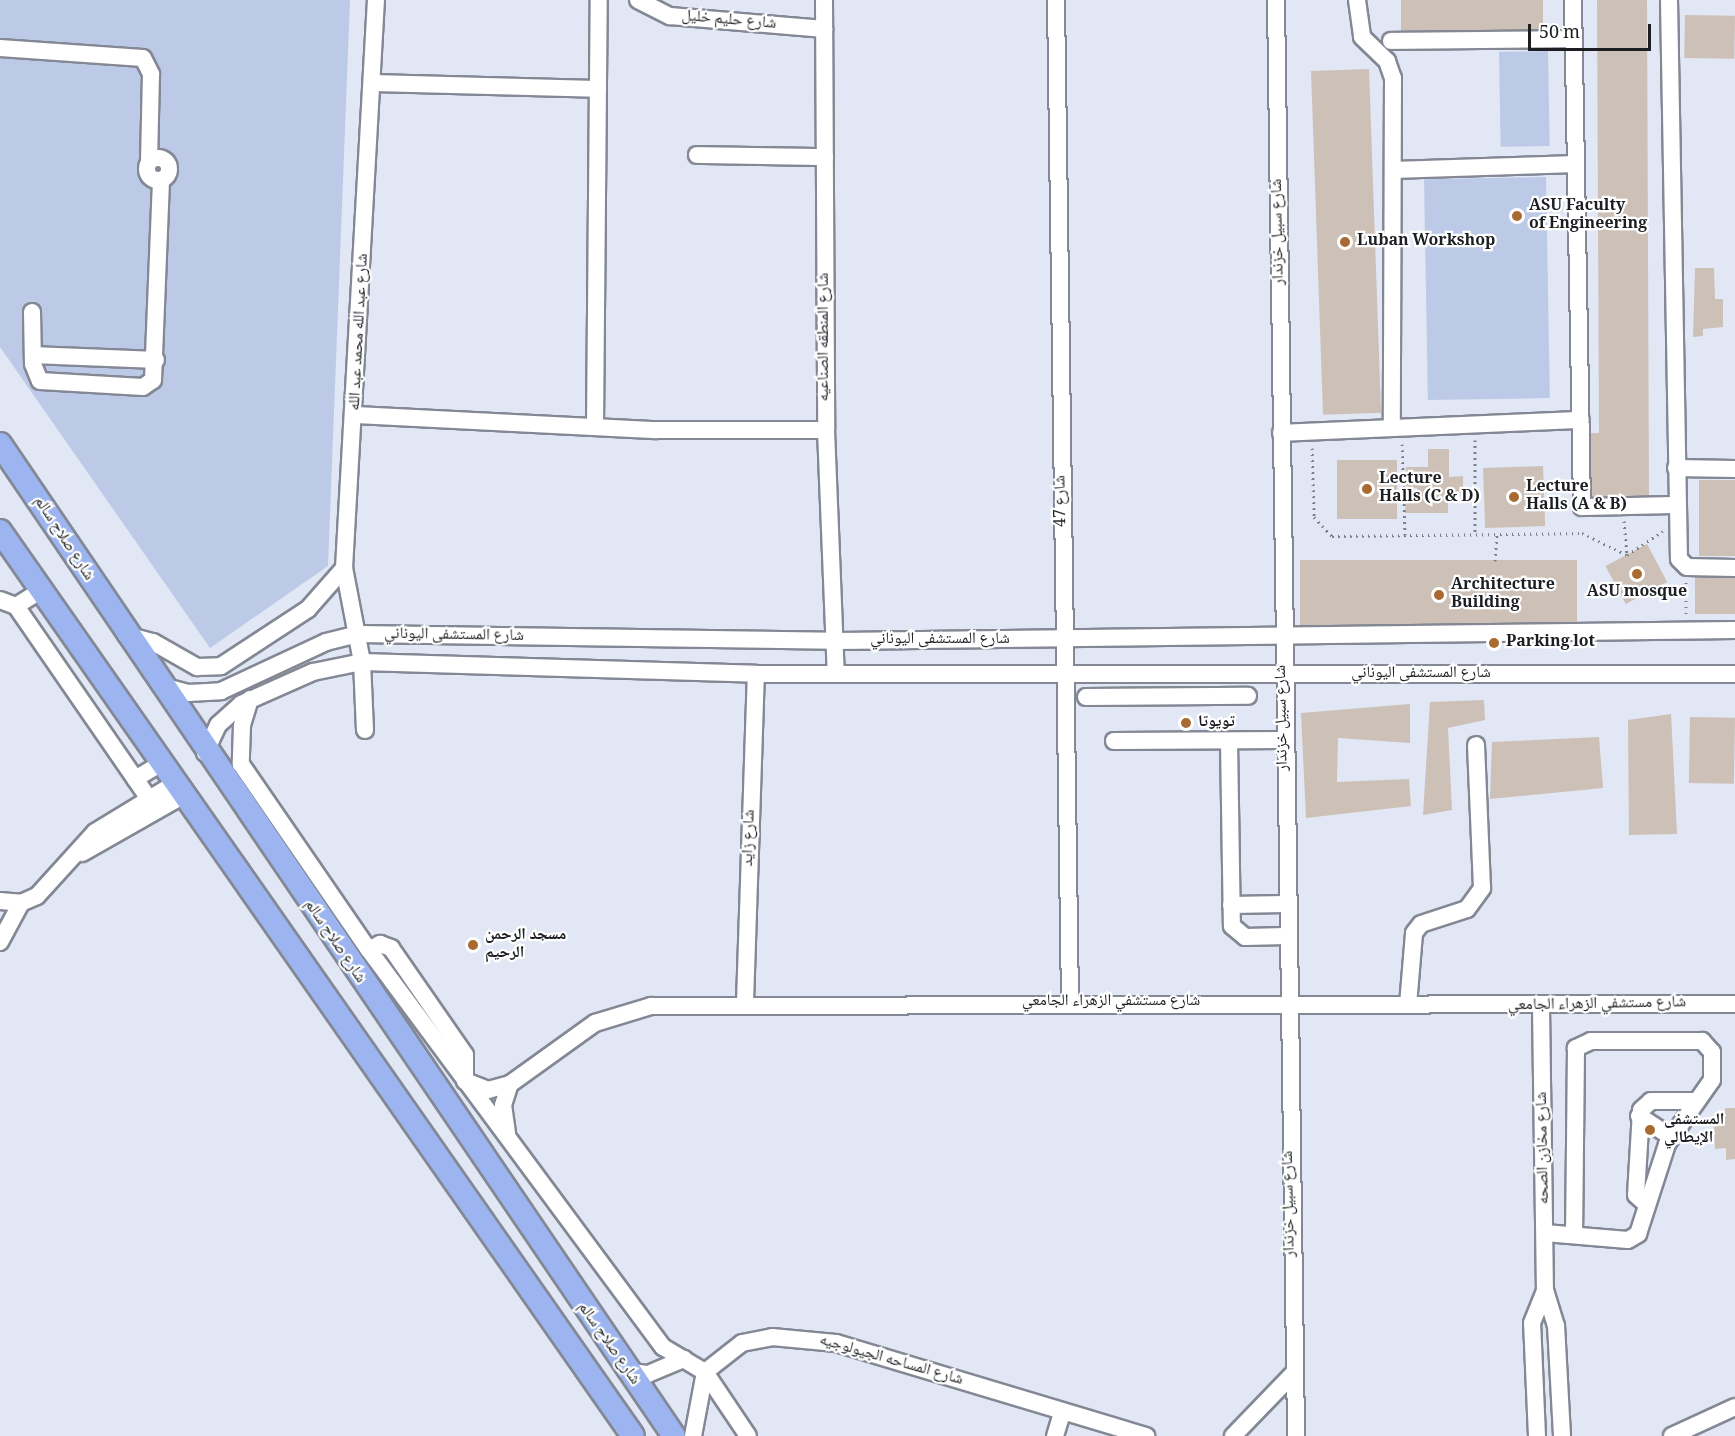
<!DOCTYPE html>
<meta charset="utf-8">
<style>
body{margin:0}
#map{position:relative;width:1735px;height:1436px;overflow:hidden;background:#e1e7f4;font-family:Georgia,"Noto Naskh Arabic",serif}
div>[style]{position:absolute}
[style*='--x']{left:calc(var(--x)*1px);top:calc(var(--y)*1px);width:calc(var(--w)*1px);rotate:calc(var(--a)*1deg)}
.green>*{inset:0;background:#bccae8;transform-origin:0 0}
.building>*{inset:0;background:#cdc0b7;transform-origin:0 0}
.path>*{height:3px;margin-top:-1.5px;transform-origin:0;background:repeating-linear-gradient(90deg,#7b7f87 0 1.5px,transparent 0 6px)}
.roads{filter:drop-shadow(2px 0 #838894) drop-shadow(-2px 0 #838894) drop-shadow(0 2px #838894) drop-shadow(0 -2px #838894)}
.minor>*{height:16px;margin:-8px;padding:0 8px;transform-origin:8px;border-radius:8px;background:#fff}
.minor>.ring{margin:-8px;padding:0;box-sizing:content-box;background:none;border:16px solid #fff;border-radius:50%}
.highway>*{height:22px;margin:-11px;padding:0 11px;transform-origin:11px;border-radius:11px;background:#9cb5f1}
.dots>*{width:16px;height:16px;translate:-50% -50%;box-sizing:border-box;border:3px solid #fff;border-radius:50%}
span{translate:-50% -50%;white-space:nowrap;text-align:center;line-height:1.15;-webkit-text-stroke:4.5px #fff;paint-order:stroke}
.street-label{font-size:16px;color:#1c1e22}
.poi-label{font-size:16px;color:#1c1e22;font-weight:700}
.left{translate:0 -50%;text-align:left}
.scale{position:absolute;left:1528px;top:24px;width:123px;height:27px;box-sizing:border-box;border:3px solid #1c1e22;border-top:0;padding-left:8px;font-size:18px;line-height:21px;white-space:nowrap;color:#1c1e22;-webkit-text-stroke:4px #fff;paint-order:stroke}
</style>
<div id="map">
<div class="green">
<div style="clip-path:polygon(0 0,350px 0,328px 566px,210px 648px,0 347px)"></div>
<div style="left:1548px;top:51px;width:95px;height:49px;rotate:89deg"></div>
<div style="left:1546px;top:177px;width:221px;height:122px;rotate:89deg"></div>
</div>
<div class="building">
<div style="left:1401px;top:0;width:142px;height:35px"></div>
<div style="clip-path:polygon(1597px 0,1647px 0,1649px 501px,1587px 501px,1587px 433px,1599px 433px)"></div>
<div style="left:1685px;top:15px;width:50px;height:43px;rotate:1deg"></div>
<div style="left:1369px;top:69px;width:344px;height:58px;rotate:88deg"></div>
<div style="clip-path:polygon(1695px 268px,1714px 268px,1715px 299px,1723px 299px,1723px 327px,1703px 329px,1703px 336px,1693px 337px)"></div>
<div style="clip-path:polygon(1428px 449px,1449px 449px,1449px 477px,1463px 476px,1463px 493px,1448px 493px,1448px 513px,1405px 513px,1406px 500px,1416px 500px,1417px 488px,1406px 488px,1406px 467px,1428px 467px)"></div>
<div style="left:1337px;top:460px;width:60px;height:59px"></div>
<div style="left:1543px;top:466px;width:60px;height:60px;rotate:88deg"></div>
<div style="left:1699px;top:480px;width:36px;height:76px"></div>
<div style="left:1647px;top:544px;width:43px;height:47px;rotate:62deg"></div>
<div style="left:1577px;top:560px;width:68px;height:277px;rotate:90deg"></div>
<div style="left:1695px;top:573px;width:40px;height:41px"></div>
<div style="clip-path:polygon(1484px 700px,1485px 720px,1448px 728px,1452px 810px,1423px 815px,1430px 702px)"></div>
<div style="clip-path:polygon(1410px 704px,1410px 743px,1338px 738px,1337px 782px,1409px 779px,1411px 806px,1306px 818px,1301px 713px)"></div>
<div style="clip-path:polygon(1671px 714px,1677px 834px,1629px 835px,1628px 720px)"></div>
<div style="left:1690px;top:717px;width:45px;height:66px;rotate:1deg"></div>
<div style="clip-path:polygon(1599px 737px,1603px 788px,1490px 799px,1492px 742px)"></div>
<div style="clip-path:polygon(1725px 1108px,1735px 1108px,1735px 1159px,1726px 1160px,1726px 1148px,1715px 1149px,1714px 1123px,1725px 1121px)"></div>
</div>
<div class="path">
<div style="--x:1475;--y:440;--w:94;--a:90"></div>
<div style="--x:1402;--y:444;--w:91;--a:88.1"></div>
<div style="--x:1312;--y:448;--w:69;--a:88.3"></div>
<div style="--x:1314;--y:517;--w:26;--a:47"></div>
<div style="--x:1332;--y:536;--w:250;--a:-0.7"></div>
<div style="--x:1582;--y:533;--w:50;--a:26.1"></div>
<div style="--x:1624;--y:521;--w:34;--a:85"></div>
<div style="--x:1627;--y:555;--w:43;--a:-33.7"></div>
<div style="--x:1495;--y:561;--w:27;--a:-86"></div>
<div style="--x:1686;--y:614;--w:32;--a:-90"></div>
</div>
<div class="roads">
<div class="minor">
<div style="--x:638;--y:0;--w:36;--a:27"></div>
<div style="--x:670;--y:16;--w:155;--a:4.8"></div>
<div style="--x:824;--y:0;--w:430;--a:89.7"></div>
<div style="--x:826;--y:430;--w:244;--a:87.7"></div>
<div style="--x:1056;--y:0;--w:1001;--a:89.2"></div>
<div style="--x:1276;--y:0;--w:1436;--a:89.2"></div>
<div style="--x:1357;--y:0;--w:37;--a:82"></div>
<div style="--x:1362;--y:37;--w:35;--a:44"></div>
<div style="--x:1387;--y:61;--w:18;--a:71"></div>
<div style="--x:1393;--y:78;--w:348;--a:90.2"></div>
<div style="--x:1573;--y:0;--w:507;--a:88.98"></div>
<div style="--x:1582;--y:507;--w:95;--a:-1.2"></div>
<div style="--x:1669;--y:0;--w:559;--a:88.98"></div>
<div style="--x:1679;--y:559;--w:11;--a:45"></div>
<div style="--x:1687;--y:567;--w:48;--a:1.2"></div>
<div style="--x:1391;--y:41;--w:182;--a:-0.6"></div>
<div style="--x:0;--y:48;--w:143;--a:4"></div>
<div style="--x:143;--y:58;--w:18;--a:63"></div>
<div style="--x:151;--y:74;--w:88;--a:91.3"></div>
<div style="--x:372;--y:83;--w:226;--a:1.5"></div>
<div style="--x:697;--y:155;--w:128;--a:0.9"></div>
<div class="ring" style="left:147px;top:158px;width:6px;height:6px"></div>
<div style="--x:1393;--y:170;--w:183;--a:-1.9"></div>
<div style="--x:32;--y:312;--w:52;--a:88.9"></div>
<div style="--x:33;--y:364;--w:18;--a:68"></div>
<div style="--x:40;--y:381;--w:103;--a:3.3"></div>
<div style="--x:143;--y:387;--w:12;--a:-35"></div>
<div style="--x:153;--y:380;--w:200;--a:-87.7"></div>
<div style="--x:33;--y:355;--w:123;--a:2.3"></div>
<div style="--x:356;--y:415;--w:301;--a:2.9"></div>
<div style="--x:657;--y:430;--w:169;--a:0"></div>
<div style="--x:595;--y:426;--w:426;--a:-89.5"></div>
<div style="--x:1281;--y:433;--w:300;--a:-2.5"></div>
<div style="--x:1676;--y:468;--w:59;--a:1"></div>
<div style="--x:0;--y:600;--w:17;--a:21"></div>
<div style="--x:16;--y:606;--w:234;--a:55.4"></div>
<div style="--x:16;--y:606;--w:31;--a:-32"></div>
<div style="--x:126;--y:635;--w:28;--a:15"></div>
<div style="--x:153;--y:642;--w:51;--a:29.6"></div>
<div style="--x:197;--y:667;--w:24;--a:-2"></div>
<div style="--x:221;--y:666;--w:104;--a:-33.2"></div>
<div style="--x:308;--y:609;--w:55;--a:-48.7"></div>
<div style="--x:162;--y:686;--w:27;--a:15"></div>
<div style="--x:188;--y:693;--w:33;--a:-3"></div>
<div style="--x:221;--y:691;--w:116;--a:-25"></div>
<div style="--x:326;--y:642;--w:33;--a:-14"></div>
<div style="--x:358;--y:634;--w:476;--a:0.8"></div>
<div style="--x:834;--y:641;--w:901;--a:-0.7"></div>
<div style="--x:1086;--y:697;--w:162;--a:-0.4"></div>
<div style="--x:250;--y:699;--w:28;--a:107"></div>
<div style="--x:242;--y:726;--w:38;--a:92"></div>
<div style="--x:241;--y:764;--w:226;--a:55.5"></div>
<div style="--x:369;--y:950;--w:494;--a:53.5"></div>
<div style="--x:663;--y:1347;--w:49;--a:30.8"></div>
<div style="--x:705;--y:1372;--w:77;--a:56.1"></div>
<div style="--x:365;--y:730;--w:68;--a:-92.5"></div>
<div style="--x:362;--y:662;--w:96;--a:-100.8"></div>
<div style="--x:344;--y:568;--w:569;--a:-86.78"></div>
<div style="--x:1114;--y:741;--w:170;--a:-0.3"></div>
<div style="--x:1229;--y:741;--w:185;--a:89.1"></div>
<div style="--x:1232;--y:926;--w:17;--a:40"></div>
<div style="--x:1245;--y:937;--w:41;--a:-1.4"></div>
<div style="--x:205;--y:753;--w:31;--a:-65"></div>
<div style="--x:218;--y:725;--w:31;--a:-42"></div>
<div style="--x:241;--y:704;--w:79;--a:-24"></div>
<div style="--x:313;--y:672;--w:50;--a:-11.5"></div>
<div style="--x:362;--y:662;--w:394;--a:1.7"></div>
<div style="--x:756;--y:674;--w:979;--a:0"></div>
<div style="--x:135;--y:779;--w:33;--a:-31"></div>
<div style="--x:82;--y:853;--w:120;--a:-29.6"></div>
<div style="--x:0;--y:901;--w:21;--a:5"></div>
<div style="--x:21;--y:903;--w:17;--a:-24"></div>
<div style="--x:37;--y:896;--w:86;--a:-47.8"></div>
<div style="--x:95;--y:832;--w:96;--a:-31.4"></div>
<div style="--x:1231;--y:905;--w:54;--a:-1.1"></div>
<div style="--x:0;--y:942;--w:44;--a:-61.7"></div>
<div style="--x:369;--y:950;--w:13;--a:-29"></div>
<div style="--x:380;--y:944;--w:12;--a:20"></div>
<div style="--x:391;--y:948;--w:130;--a:55.3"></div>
<div style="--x:465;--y:1055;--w:26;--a:90"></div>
<div style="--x:465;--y:1081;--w:25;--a:21"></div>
<div style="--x:488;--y:1090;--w:23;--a:-15"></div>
<div style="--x:510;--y:1084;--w:105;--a:-35.7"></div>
<div style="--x:595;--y:1023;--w:59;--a:-16.9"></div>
<div style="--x:651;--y:1006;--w:1084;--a:-0.11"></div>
<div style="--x:745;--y:1002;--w:328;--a:-88.1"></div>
<div style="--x:1408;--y:1005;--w:72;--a:-85.2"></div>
<div style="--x:1414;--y:933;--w:11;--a:-52"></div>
<div style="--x:1421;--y:924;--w:48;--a:-18.1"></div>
<div style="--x:1467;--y:909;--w:26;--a:-54"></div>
<div style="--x:1482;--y:888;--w:143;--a:-92.4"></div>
<div style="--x:1541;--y:1007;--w:283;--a:89.2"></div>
<div style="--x:1545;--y:1290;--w:37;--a:73"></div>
<div style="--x:1556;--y:1325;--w:111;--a:86.9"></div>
<div style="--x:1639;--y:1116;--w:38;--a:33"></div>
<div style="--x:507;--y:1133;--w:28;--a:-98"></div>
<div style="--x:503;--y:1105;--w:22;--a:-72"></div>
<div style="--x:1646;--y:1204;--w:13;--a:-138"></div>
<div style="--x:1636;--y:1195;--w:85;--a:-86.6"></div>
<div style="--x:1641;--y:1110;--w:13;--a:-42"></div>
<div style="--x:1651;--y:1101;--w:45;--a:0"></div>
<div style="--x:1545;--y:1233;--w:83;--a:4.8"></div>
<div style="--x:1628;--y:1240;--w:12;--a:-31"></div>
<div style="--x:1638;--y:1234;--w:95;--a:-72.1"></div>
<div style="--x:1667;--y:1144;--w:78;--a:-54.9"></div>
<div style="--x:1712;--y:1080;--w:28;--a:-90"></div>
<div style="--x:1712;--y:1052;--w:15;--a:-132"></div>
<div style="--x:1702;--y:1041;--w:111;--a:180"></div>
<div style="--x:1591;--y:1041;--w:17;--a:155"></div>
<div style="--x:1576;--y:1048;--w:187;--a:90.6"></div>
<div style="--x:626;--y:1371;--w:22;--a:8"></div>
<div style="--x:648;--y:1374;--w:39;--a:-23"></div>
<div style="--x:693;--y:1436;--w:65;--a:-79.4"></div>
<div style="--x:705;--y:1372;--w:47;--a:-38.1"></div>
<div style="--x:742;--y:1343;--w:31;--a:-11"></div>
<div style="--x:772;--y:1337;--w:64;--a:5.4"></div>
<div style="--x:836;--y:1343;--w:324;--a:16.7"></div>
<div style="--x:1055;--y:1436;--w:24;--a:-73"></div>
<div style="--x:1233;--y:1436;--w:85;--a:-46"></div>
<div style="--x:1537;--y:1436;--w:113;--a:-92.5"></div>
<div style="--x:1532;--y:1323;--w:35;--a:-68"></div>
<div style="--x:1672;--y:1436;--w:69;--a:-24.7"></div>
</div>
<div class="highway">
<div style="--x:0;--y:444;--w:1199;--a:55.81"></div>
<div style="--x:0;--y:531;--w:1104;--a:55.03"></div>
</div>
</div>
<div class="dots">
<div style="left:1517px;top:216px;background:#a96a31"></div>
<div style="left:1345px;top:242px;background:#a96a31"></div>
<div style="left:1367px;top:489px;background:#a96a31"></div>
<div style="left:1514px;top:497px;background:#a96a31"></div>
<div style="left:1637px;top:574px;background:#a96a31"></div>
<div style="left:1439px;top:595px;background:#a96a31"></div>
<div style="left:1494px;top:643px;background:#a96a31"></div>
<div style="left:1186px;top:723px;background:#a96a31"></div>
<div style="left:473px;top:945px;background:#a96a31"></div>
<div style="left:1650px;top:1130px;background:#a96a31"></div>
</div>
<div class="street-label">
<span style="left:729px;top:21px;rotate:5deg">شارع حليم خليل</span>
<span style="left:1279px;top:232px;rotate:-91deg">شارع سبيل خزندار</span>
<span style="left:360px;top:332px;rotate:-87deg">شارع عبد الله محمد عبد الله</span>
<span style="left:825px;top:337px;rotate:-90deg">شارع المنطقه الصناعيه</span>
<span style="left:1062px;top:501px;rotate:-91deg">شارع 47</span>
<span style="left:63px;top:539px;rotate:57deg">شارع صلاح سالم</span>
<span style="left:454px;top:636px;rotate:1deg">شارع المستشفى اليوناني</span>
<span style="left:940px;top:640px">شارع المستشفى اليوناني</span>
<span style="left:1421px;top:674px">شارع المستشفى اليوناني</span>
<span style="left:1283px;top:718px;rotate:-91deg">شارع سبيل خزندار</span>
<span style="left:750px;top:838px;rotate:-88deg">شارع زايد</span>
<span style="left:334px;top:942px;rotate:56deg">شارع صلاح سالم</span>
<span style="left:1111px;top:1002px">شارع مستشفي الزهراء الجامعي</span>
<span style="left:1597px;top:1005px;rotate:-1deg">شارع مستشفي الزهراء الجامعي</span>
<span style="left:1544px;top:1148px;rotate:-91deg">شارع مخازن الصحه</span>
<span style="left:1290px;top:1204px;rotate:-91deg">شارع سبيل خزندار</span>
<span style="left:608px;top:1344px;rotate:55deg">شارع صلاح سالم</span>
<span style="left:891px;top:1361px;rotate:16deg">شارع المساحه الجيولوجيه</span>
</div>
<div class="poi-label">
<span class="left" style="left:1529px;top:216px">ASU Faculty<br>of Engineering</span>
<span class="left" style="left:1357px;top:242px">Luban Workshop</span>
<span class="left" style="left:1379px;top:489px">Lecture<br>Halls (C &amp; D)</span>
<span class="left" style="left:1526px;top:497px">Lecture<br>Halls (A &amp; B)</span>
<span class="left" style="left:1451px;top:595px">Architecture<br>Building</span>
<span style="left:1637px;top:593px">ASU mosque</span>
<span class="left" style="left:1506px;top:643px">Parking lot</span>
<span class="left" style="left:1198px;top:723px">تويوتا</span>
<span class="left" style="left:485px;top:945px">مسجد الرحمن<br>الرحيم</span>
<span class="left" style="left:1664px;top:1130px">المستشفى<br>الإيطالي</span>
</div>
<div class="scale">50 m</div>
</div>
